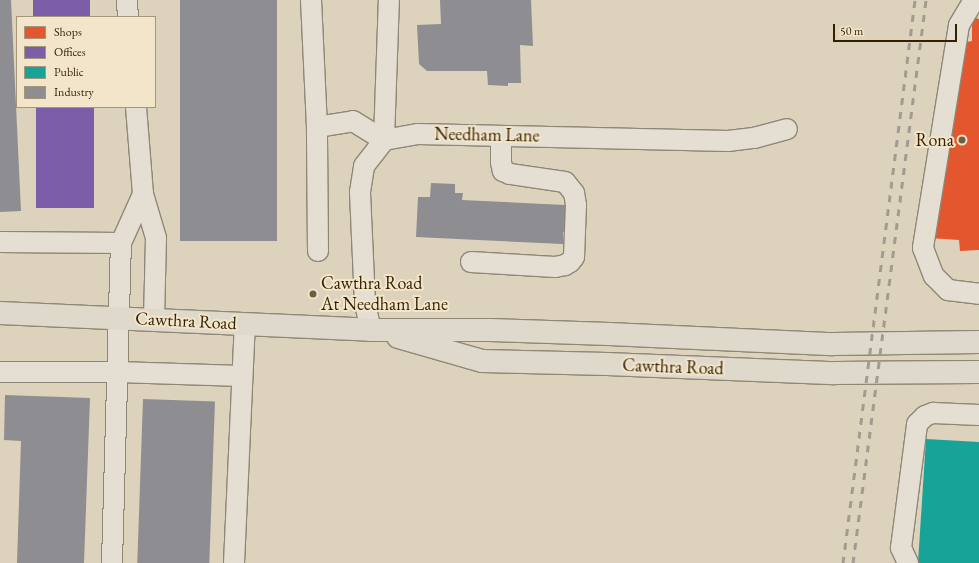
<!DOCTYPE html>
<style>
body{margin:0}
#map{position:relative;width:979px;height:563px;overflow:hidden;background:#ddd2bc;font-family:"EB Garamond",serif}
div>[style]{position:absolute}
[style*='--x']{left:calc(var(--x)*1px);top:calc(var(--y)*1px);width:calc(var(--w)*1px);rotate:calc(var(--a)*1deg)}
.shops>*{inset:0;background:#e4572e}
.offices>*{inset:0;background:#7b5ea7;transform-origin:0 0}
.public>*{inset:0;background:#17a398}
.industry>*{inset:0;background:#8d8d92;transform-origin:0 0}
.roads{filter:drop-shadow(1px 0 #8f8776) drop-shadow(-1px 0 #8f8776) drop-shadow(0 1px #8f8776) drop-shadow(0 -1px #8f8776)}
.minor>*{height:20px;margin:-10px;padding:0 10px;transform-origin:10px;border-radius:10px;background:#e4ded3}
.major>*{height:22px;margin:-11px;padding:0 11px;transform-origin:11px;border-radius:11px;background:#dfd9cc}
.rail>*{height:3px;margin-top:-1.5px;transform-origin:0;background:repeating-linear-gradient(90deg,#a29c90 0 7px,transparent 0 14px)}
.dots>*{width:11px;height:11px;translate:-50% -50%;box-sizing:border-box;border:2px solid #f2e5ca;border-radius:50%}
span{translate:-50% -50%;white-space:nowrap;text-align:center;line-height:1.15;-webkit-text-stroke:4px #f2e5ca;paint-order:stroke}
.street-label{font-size:18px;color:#331f01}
.poi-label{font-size:18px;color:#331f01}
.right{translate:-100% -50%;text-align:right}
.left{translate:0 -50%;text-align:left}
.legend{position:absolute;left:16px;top:16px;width:140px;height:92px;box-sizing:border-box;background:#f2e5ca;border:1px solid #a6967a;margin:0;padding:5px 7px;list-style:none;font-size:12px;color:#331f01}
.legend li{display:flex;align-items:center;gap:8px;height:20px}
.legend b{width:20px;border:1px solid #a6967a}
.scale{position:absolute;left:833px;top:24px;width:124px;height:18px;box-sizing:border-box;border:2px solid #331f01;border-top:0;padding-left:5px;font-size:12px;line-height:14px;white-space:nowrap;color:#331f01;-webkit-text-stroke:3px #f2e5ca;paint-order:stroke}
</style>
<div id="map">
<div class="shops">
<div style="clip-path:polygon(972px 17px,979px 19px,979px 250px,960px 251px,959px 240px,929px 238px,962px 43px,972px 41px)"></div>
</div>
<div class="offices">
<div style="left:33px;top:0;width:57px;height:17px"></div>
<div style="left:36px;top:107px;width:58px;height:101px"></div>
</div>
<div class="public">
<div style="clip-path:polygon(926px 439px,979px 442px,979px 563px,918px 563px)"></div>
</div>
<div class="industry">
<div style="clip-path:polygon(0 0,11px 0,21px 211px,0 212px)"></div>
<div style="left:180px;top:0;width:97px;height:241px"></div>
<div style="clip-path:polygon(440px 0,531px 0,533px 46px,520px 45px,521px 83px,508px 83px,508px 86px,488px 85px,487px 71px,427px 71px,419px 64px,417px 25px,441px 24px)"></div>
<div style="clip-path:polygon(431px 183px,455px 184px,455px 193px,463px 193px,462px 200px,565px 205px,565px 218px,570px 218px,569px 232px,563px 232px,563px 244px,416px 237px,418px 197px,430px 197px)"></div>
<div style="clip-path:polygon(5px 395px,90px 398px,84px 563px,17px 563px,21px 441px,4px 440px)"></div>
<div style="left:143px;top:399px;width:72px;height:164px;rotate:2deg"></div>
</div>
<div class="roads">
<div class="minor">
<div style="--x:127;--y:0;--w:17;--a:87"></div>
<div style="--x:311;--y:0;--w:127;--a:87.3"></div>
<div style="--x:974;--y:0;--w:29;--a:121"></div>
<div style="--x:959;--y:25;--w:226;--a:99.2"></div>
<div style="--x:923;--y:248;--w:30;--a:69"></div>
<div style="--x:934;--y:276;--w:20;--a:45"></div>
<div style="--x:948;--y:290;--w:31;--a:7"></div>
<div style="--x:143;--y:194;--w:46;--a:73.5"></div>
<div style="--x:156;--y:238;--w:82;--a:91.4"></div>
<div style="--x:0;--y:242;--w:121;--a:0.5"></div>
<div style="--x:121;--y:243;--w:54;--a:-65.8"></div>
<div style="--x:143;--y:194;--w:87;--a:-94.6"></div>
<div style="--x:318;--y:251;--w:124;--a:-90.5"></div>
<div style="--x:317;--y:127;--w:36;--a:-9"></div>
<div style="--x:353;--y:121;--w:36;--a:32"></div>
<div style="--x:384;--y:140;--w:140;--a:-88"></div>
<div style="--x:471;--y:262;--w:84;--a:3.4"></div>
<div style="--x:555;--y:267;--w:10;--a:-11"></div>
<div style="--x:565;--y:265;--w:6;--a:-31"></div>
<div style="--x:570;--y:262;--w:6;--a:-51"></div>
<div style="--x:574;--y:257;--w:52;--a:-87.8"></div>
<div style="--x:576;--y:205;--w:12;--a:-99"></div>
<div style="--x:574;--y:193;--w:14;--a:-129"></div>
<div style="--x:565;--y:182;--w:56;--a:-171.7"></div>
<div style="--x:510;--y:174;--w:8;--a:-157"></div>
<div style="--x:503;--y:171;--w:9;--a:-103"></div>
<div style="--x:501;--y:162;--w:26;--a:-90"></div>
<div style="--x:371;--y:330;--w:28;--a:-103"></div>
<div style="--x:365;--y:303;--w:111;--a:-92.6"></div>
<div style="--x:360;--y:192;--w:26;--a:-81"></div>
<div style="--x:364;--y:166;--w:33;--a:-52"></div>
<div style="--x:384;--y:140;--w:35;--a:-10"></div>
<div style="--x:418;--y:134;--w:310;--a:1.3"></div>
<div style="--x:728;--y:141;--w:26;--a:-7"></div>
<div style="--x:754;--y:138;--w:34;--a:-15"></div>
<div style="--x:0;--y:372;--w:117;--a:0"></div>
<div style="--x:117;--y:372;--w:125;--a:1.8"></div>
<div style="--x:112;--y:563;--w:320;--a:-88.4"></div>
<div style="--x:234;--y:563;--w:239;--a:-87.4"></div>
<div style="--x:908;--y:563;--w:17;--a:-115"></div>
<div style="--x:901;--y:548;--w:125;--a:-82.6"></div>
<div style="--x:917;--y:424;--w:11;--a:-45"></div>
<div style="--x:925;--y:416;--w:9;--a:-21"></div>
<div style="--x:933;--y:413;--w:46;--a:2.5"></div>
</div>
<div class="major">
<div style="--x:0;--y:313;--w:371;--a:2.6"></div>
<div style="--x:371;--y:330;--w:118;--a:0"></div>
<div style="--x:489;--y:330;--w:120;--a:1.9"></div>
<div style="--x:609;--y:334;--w:224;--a:2.6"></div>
<div style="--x:833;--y:344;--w:146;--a:-0.8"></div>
<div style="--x:398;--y:337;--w:87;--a:15.9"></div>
<div style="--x:482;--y:361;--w:125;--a:1.4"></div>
<div style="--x:607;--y:364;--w:228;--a:2.3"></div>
<div style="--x:835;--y:373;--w:144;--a:-0.4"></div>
</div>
</div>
<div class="rail">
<div style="--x:843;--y:563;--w:568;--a:-82.71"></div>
<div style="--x:853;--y:563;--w:568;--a:-82.61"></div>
</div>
<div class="dots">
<div style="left:962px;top:140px;background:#6e5e42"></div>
<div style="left:313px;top:294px;background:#6e5e42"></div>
</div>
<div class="street-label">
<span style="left:487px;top:135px;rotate:1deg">Needham Lane</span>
<span style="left:186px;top:321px;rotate:3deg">Cawthra Road</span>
<span style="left:673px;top:367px;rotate:2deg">Cawthra Road</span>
</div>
<div class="poi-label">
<span class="right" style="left:954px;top:140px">Rona</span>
<span class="left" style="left:321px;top:294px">Cawthra Road<br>At Needham Lane</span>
</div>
<ul class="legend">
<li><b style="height:11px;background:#e4572e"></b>Shops</li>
<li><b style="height:11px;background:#7b5ea7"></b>Offices</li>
<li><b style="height:11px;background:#17a398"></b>Public</li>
<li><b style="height:11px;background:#8d8d92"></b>Industry</li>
</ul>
<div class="scale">50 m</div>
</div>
